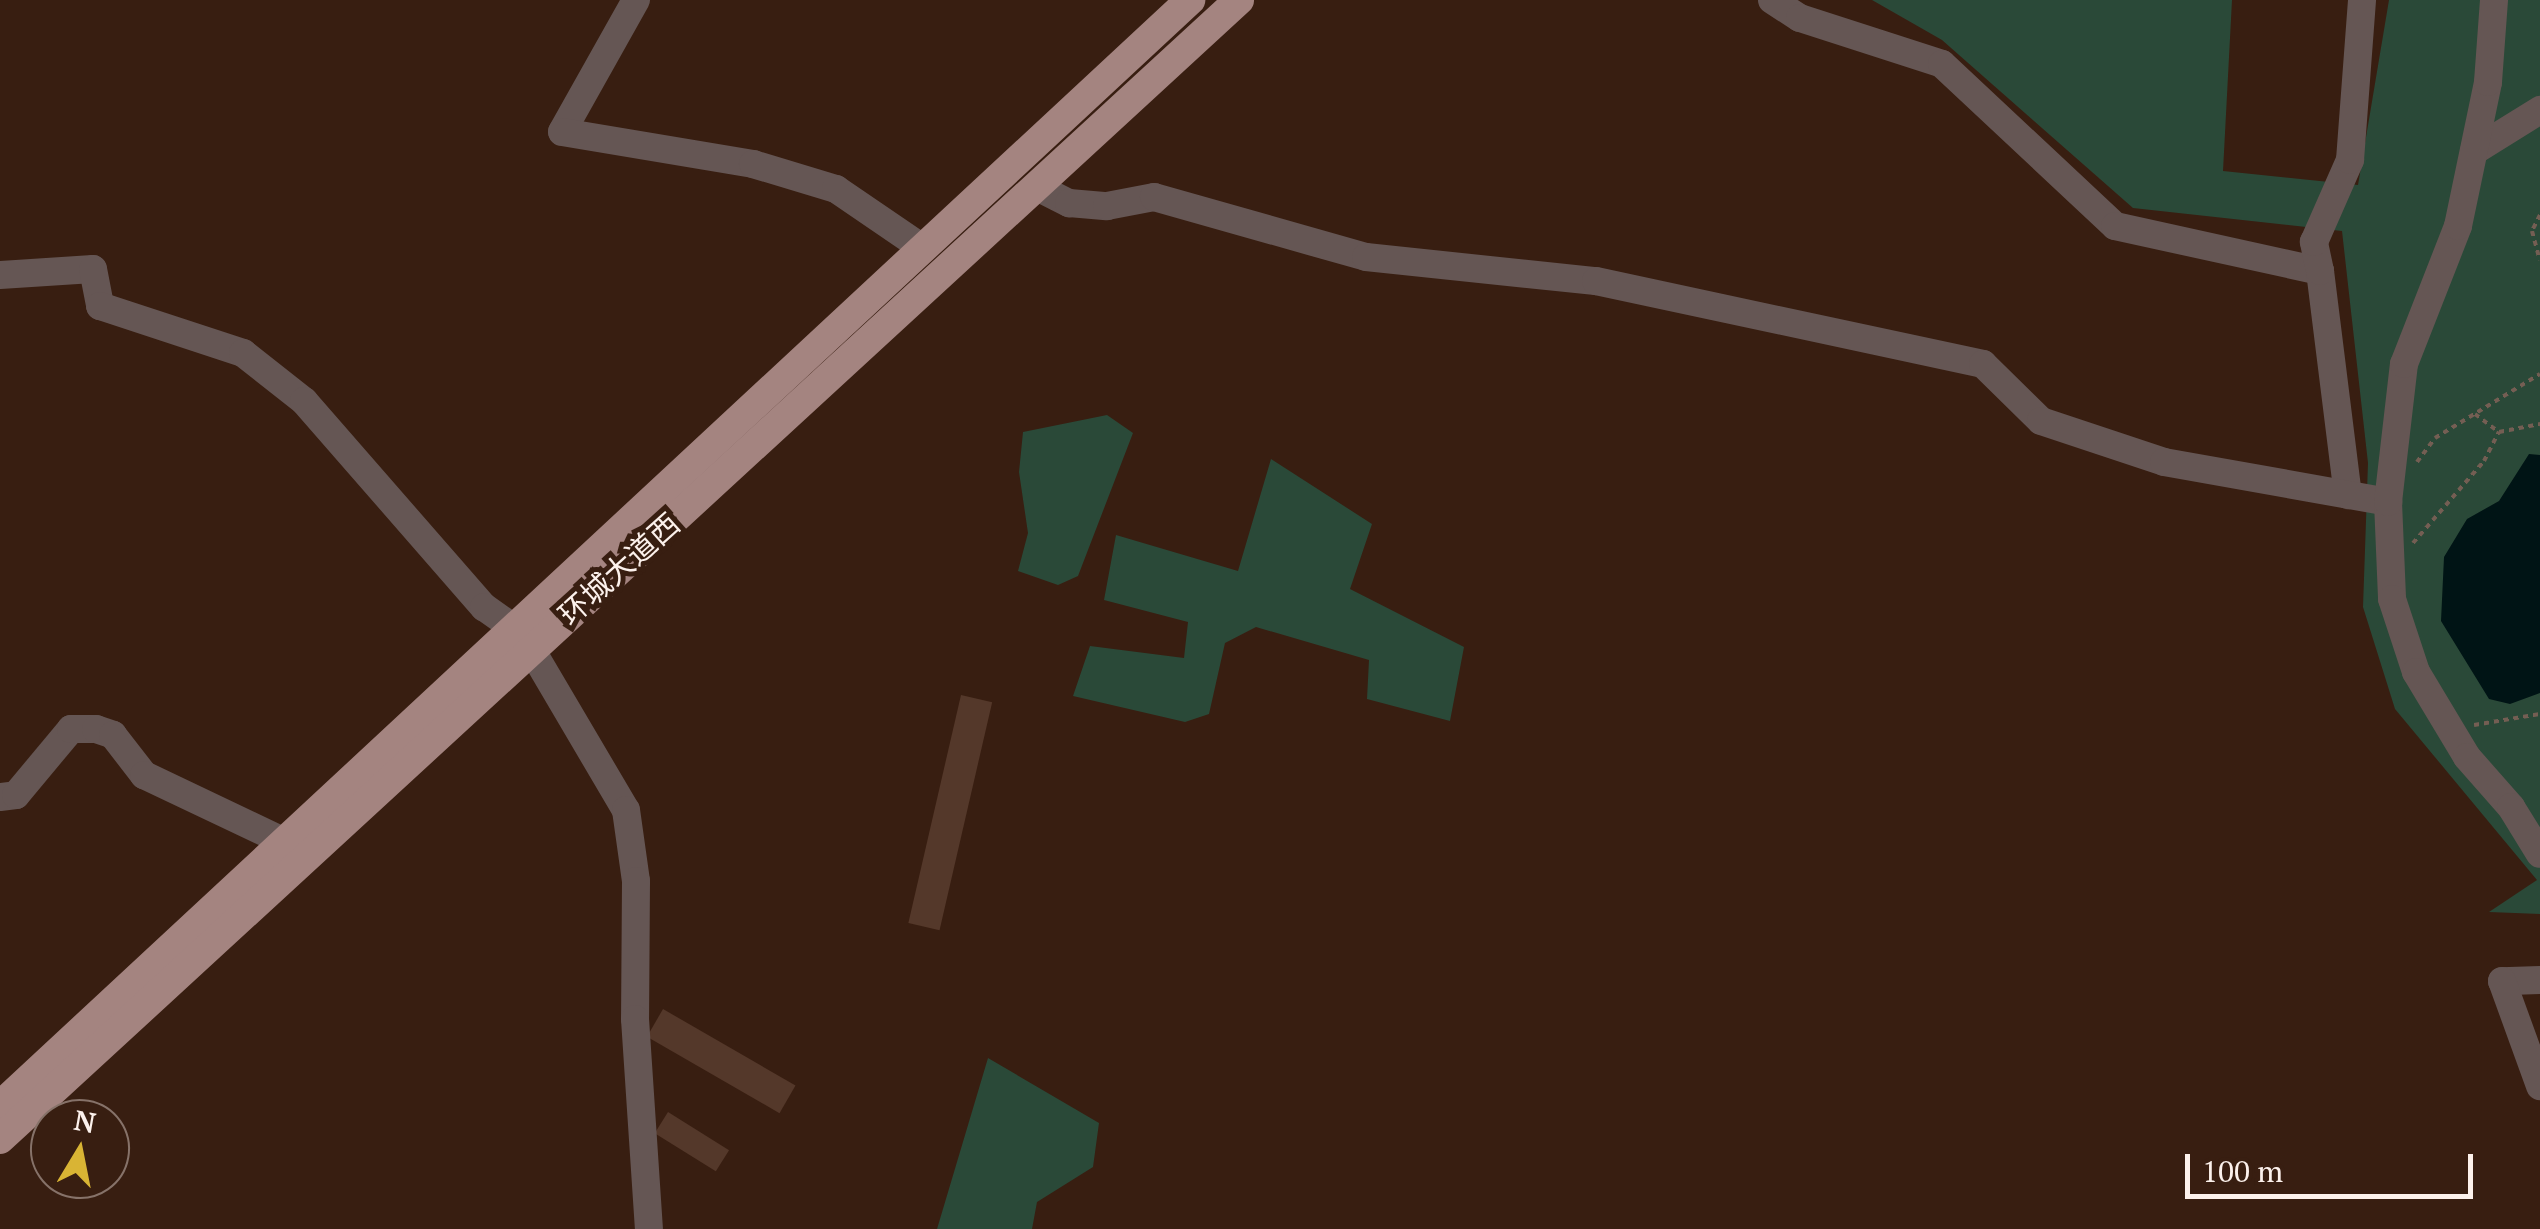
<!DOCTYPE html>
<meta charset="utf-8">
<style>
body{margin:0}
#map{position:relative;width:2540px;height:1229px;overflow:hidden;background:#381e11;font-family:"PT Serif","Noto Sans SC",serif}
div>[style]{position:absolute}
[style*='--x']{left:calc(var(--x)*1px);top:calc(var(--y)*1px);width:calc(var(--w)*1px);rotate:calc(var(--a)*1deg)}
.green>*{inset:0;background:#2a4938}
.water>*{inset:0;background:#001415}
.building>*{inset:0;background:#54382a;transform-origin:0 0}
.path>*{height:4px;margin-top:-2px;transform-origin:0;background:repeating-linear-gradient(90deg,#745e53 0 5px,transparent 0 10px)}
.minor>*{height:28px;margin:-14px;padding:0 14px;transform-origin:14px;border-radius:14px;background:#655654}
.major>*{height:30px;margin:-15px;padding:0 15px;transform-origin:15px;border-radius:15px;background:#a48480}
span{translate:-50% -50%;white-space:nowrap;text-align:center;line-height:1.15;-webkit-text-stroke:10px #381e11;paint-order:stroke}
.street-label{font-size:30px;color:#fcf1ec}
.north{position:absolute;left:30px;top:1099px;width:100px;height:100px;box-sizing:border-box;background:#381e11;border:2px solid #867269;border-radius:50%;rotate:10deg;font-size:28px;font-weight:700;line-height:40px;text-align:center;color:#fcf1ec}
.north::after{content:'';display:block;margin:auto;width:35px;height:45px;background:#d9b434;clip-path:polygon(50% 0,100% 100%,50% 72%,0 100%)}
.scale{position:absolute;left:2185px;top:1154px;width:288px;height:45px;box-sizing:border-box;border:5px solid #fcf1ec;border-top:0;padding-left:12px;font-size:30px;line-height:35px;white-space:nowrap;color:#fcf1ec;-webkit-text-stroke:8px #381e11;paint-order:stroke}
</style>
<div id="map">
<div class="green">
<div style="clip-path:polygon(1872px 0,2232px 0,2223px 171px,2358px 185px,2389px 0,2540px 0,2540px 914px,2489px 912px,2537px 880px,2395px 709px,2363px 607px,2368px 463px,2342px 231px,2133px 208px,1942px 40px)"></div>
<div style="clip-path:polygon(1107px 415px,1133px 433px,1078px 576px,1058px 585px,1018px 571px,1028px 533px,1019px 472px,1023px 432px)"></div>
<div style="clip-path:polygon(1271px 459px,1372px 524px,1350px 589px,1464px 647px,1450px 721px,1367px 699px,1369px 660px,1256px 627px,1225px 643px,1209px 714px,1185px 722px,1073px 696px,1090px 646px,1184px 658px,1188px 622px,1104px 600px,1116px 535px,1238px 571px)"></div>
<div style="clip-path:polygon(988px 1058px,1099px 1123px,1093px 1167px,1037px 1202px,1032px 1229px,937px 1229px)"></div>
</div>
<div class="water">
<div style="clip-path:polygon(2529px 454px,2540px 455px,2540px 693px,2510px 704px,2489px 699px,2441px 621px,2444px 557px,2467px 519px,2499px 501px)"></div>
</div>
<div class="building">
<div style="left:961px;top:695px;width:32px;height:234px;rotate:13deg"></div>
<div style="left:663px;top:1009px;width:153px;height:32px;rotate:30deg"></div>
<div style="left:668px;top:1112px;width:72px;height:25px;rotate:32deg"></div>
</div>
<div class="path">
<div style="--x:2540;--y:215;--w:18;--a:117"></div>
<div style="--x:2532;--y:231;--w:30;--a:75"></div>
<div style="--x:2475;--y:414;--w:30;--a:37"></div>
<div style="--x:2417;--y:462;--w:30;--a:-53"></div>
<div style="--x:2435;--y:438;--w:123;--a:-31.4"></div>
<div style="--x:2413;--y:543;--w:108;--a:-49.1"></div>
<div style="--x:2484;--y:461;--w:33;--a:-63"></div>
<div style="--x:2499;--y:432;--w:42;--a:-11"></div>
<div style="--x:2474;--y:725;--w:67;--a:-9.5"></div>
</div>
<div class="minor">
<div style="--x:636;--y:0;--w:151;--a:119.3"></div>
<div style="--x:562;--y:132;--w:194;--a:9.5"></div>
<div style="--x:753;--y:164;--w:87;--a:16.8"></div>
<div style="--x:836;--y:189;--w:103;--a:34.3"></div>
<div style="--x:1772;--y:0;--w:33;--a:33"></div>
<div style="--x:1800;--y:18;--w:149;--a:17.9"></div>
<div style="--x:1942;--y:64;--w:237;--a:43.1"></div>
<div style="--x:2115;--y:226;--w:210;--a:12.4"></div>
<div style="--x:2320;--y:271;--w:226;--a:82.9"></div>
<div style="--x:2474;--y:151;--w:78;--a:-31.8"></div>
<div style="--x:1037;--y:187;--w:36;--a:27"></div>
<div style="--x:1069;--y:203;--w:38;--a:5"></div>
<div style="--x:1107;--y:206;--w:48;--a:-10.8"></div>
<div style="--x:1154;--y:197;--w:220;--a:15.8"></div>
<div style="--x:1366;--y:257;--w:231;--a:6"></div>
<div style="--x:1596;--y:281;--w:396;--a:12.1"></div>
<div style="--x:1983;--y:364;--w:81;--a:44.5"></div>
<div style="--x:2041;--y:421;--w:130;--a:18.4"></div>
<div style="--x:2164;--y:462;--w:228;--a:10.1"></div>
<div style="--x:2388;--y:502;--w:97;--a:87.6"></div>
<div style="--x:2392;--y:599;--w:77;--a:71.8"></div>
<div style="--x:2416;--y:672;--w:99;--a:59"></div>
<div style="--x:2467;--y:757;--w:67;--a:48.7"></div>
<div style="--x:2511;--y:807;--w:55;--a:58.3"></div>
<div style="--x:2320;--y:271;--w:30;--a:-102"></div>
<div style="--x:2314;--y:242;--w:90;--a:-66.3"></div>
<div style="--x:2350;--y:160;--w:160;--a:-85.7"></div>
<div style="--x:0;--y:275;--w:93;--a:-3.7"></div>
<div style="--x:93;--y:269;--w:38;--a:79"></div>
<div style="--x:100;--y:306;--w:151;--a:18.2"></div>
<div style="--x:243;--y:353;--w:78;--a:38.2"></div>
<div style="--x:304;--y:401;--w:274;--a:48.9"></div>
<div style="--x:484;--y:607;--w:42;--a:35.2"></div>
<div style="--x:2388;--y:502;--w:139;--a:-83.4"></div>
<div style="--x:2404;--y:364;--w:148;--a:-68.6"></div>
<div style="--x:2458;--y:226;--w:147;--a:-78.2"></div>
<div style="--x:2488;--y:82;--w:82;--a:-85.8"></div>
<div style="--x:531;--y:649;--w:187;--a:59.5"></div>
<div style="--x:626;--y:810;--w:72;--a:82"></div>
<div style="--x:636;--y:881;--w:138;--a:90.4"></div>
<div style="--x:635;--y:1019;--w:210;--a:86.2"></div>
<div style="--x:0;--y:797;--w:16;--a:-7"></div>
<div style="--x:16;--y:795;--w:86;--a:-50.2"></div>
<div style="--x:71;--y:729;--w:25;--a:0"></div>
<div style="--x:96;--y:729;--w:18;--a:19"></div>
<div style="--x:113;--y:735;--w:51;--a:52.2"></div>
<div style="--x:144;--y:775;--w:158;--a:25.4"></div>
<div style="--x:287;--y:843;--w:15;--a:48"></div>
<div style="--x:2540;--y:980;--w:38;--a:178"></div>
<div style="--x:2502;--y:981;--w:112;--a:70.1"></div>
</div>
<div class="major">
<div style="--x:0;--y:1106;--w:1625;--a:-42.9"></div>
<div style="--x:0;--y:1139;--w:1683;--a:-42.59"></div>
</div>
<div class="street-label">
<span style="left:619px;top:569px;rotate:-42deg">环城大道西</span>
</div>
<div class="north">N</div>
<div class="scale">100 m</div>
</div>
